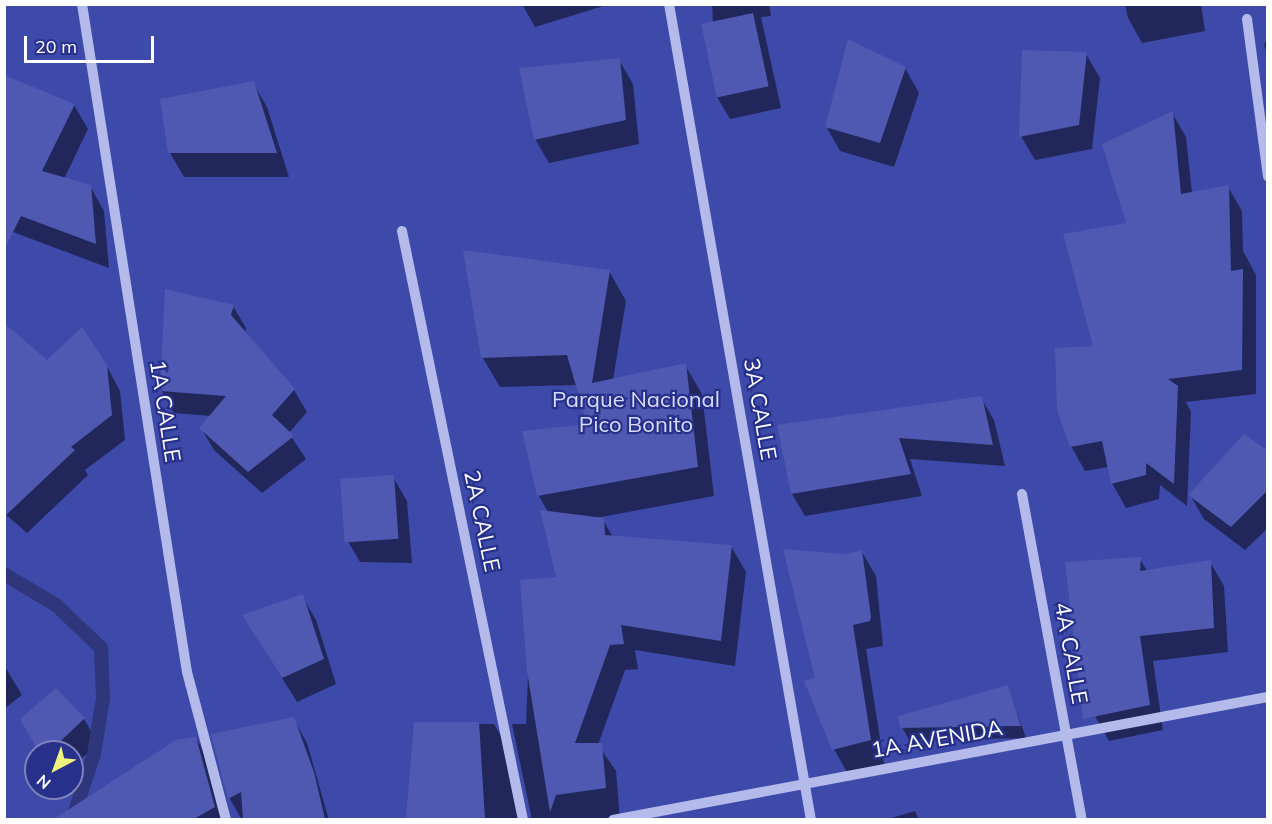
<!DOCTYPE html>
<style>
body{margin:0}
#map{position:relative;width:1272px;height:824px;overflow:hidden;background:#27308b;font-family:Mulish,sans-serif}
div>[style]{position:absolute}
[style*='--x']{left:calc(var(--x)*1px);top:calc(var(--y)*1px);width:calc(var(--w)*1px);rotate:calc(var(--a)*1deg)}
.green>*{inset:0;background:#3e4aa9}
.shadow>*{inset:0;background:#0007}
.stream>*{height:14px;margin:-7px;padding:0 7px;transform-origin:7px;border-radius:7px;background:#2f367b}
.building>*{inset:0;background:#4f59b2;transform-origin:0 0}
.minor>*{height:10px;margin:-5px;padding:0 5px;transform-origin:5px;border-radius:5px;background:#b4baea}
span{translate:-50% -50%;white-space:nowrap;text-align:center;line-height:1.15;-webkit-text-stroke:4.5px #27308b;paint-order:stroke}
.park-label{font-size:22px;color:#d9dcf7}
.street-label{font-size:22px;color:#fff}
.frame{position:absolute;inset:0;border:6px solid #fff;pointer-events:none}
.north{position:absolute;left:24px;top:740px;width:60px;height:60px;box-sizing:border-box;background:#27308b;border:2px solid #7d83b9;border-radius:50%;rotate:221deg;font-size:16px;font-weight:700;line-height:24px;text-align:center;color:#fff}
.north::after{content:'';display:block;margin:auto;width:21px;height:27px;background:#ecf27a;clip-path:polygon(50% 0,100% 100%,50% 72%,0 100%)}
.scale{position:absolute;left:24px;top:36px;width:130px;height:27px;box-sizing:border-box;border:3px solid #fff;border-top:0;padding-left:8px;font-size:18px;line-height:21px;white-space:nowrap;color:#fff;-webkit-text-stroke:4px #27308b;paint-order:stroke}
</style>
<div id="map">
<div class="green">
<div style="clip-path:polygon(evenodd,5px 5px,1267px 5px,1267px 819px,5px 820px,5px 5px,36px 752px,72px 752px,72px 788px,36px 788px,36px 752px)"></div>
</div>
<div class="shadow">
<div style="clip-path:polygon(522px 4px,610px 4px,535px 27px)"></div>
<div style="clip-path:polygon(712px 4px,769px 4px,771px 16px,761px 17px,781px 108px,730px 119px,717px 97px)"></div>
<div style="clip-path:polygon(1125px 4px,1201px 4px,1205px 31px,1142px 43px,1128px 18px)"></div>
<div style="clip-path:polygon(1268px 40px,1268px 59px,1264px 44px)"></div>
<div style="clip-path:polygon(1086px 54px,1100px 78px,1092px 149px,1035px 160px,1021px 136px)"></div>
<div style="clip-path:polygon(619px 60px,633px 84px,639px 144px,549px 163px,535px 139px)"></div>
<div style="clip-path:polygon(905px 68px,919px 93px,894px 167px,840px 151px,826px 126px)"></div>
<div style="clip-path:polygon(253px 83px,267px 107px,289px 177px,184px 177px,170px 153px)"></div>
<div style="clip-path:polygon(74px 105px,88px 129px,64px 179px,90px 186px,104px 211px,109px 268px,5px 229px)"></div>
<div style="clip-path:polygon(1172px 113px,1186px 137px,1192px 193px,1228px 187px,1242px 211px,1243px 251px,1256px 275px,1256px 394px,1186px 402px,1191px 412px,1187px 506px,1160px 485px,1159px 499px,1126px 508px,1112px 483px,1109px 467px,1085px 471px,1071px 446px,1128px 224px)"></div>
<div style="clip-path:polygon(609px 271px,626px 301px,613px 380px,685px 365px,702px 394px,714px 496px,596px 518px,603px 520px,613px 537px,731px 546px,746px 572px,735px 666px,635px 650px,638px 669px,625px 670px,598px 745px,616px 771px,620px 820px,532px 820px,512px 724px,526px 724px,529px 651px,558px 578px,548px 512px,539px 496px,588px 425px,577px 385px,500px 387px,483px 358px)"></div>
<div style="clip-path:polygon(233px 306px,246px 328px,245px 333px,294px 390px,307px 412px,289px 433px,306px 459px,262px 493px,214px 450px,201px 428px,211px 416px,174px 413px,161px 390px)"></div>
<div style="clip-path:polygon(47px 362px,106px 365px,120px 391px,125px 440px,85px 470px,88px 475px,27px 533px,4px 513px)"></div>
<div style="clip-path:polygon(981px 398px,994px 420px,1005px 466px,910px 459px,922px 496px,805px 516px,792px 494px,779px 426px)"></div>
<div style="clip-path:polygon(1268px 453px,1268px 528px,1245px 550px,1204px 519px,1190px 495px)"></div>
<div style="clip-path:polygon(393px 477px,407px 501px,412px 563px,360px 562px,346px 538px)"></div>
<div style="clip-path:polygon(862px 552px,876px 576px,883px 646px,866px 649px,884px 764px,848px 774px,834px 749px,816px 679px,844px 555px)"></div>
<div style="clip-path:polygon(1140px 559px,1147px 571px,1210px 562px,1224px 586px,1228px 652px,1153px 661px,1163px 730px,1109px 741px,1095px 716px,1091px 699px)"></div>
<div style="clip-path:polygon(302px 596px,316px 620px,336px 684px,297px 702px,258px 640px)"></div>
<div style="clip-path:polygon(4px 665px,22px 695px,4px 709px)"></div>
<div style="clip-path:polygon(1008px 687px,1026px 738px,909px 740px,902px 727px)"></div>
<div style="clip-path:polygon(293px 718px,307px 743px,329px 820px,242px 820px,230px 799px,213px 735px)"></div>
<div style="clip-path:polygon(84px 719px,98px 743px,72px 768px,72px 752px,40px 752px,22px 720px)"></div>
<div style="clip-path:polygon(415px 724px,494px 724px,509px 750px,524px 820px,410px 820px)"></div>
<div style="clip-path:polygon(196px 738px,215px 772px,227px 820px,91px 820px,82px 803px)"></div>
<div style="clip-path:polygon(915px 811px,919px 820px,885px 820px)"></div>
</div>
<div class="stream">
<div style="--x:4;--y:574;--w:61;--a:30.8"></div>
<div style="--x:56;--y:605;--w:62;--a:43.7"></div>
<div style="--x:101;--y:648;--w:50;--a:87.7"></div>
<div style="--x:103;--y:698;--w:57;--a:99.1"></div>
<div style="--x:94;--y:754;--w:70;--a:108.4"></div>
</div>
<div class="building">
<div style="left:753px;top:13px;width:75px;height:53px;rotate:78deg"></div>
<div style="clip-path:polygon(848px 39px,906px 67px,880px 143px,825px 127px)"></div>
<div style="clip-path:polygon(1022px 50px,1087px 52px,1079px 125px,1019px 137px)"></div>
<div style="clip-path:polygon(620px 58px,626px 120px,534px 140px,519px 68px)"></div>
<div style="clip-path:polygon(4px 75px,75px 104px,42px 171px,91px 185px,96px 244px,21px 216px,4px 250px)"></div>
<div style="clip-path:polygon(254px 81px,277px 153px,168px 153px,160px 99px)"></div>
<div style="clip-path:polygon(1173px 111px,1181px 194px,1229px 185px,1231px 271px,1243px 269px,1242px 370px,1168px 379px,1178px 386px,1174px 484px,1146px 463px,1146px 475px,1111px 484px,1102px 441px,1070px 447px,1057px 410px,1055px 348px,1093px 346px,1063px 234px,1126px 223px,1102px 144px)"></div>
<div style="clip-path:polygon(463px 250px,610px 270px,592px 383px,686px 363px,698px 467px,537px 496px,522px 431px,587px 424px,567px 355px,481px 358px)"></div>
<div style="clip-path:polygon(165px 289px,234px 305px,231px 315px,295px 389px,272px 415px,294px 436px,248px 472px,199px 428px,226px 396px,160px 391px)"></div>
<div style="clip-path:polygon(4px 323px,47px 360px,82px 327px,107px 365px,112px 415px,71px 447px,75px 450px,4px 517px)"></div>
<div style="clip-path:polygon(982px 396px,993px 445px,899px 438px,911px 474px,791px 494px,777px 425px)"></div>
<div style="clip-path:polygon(1244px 434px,1268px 451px,1268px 490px,1231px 527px,1188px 495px)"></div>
<div style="left:394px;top:475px;width:64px;height:54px;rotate:86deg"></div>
<div style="clip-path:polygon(540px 510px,604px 518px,605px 535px,732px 545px,721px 641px,621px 625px,624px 644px,610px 645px,575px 743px,602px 743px,606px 788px,556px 795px,550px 812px,527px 671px,520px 580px,556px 577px)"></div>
<div style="clip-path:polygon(783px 549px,844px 554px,862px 550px,871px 617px,870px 621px,853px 625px,871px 740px,832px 750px,804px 681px,815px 678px)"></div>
<div style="clip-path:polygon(1141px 557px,1140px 571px,1211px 560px,1214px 628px,1140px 636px,1150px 705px,1083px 719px,1065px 562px)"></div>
<div style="clip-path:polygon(303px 594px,324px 659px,282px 678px,242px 615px)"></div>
<div style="clip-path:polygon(1008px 685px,1021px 726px,900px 728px,898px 716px)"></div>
<div style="clip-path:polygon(56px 688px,85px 718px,49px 752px,39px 752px,20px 719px)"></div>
<div style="clip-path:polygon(294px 717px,314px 772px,325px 819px,243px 819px,241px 792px,228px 799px,211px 734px)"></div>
<div style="clip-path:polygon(414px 722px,479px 722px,485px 819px,406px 819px)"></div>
<div style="clip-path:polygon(196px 737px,215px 807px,194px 819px,54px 819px,176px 740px)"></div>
</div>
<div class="minor">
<div style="--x:82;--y:4;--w:676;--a:81.07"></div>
<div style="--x:187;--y:672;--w:153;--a:75.2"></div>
<div style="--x:669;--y:4;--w:828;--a:80.13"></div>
<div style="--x:1247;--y:19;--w:159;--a:82.4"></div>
<div style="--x:402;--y:231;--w:601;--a:78.39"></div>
<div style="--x:1022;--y:494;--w:331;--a:79.6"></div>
<div style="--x:613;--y:820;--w:666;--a:-10.64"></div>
</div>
<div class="park-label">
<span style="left:636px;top:412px">Parque Nacional<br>Pico Bonito</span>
</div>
<div class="street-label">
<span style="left:760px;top:409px;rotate:80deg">3A CALLE</span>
<span style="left:165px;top:411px;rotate:81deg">1A CALLE</span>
<span style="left:482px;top:521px;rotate:78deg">2A CALLE</span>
<span style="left:1071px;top:653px;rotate:80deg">4A CALLE</span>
<span style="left:937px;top:739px;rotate:-10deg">1A AVENIDA</span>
</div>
<div class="frame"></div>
<div class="north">N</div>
<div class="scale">20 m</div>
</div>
